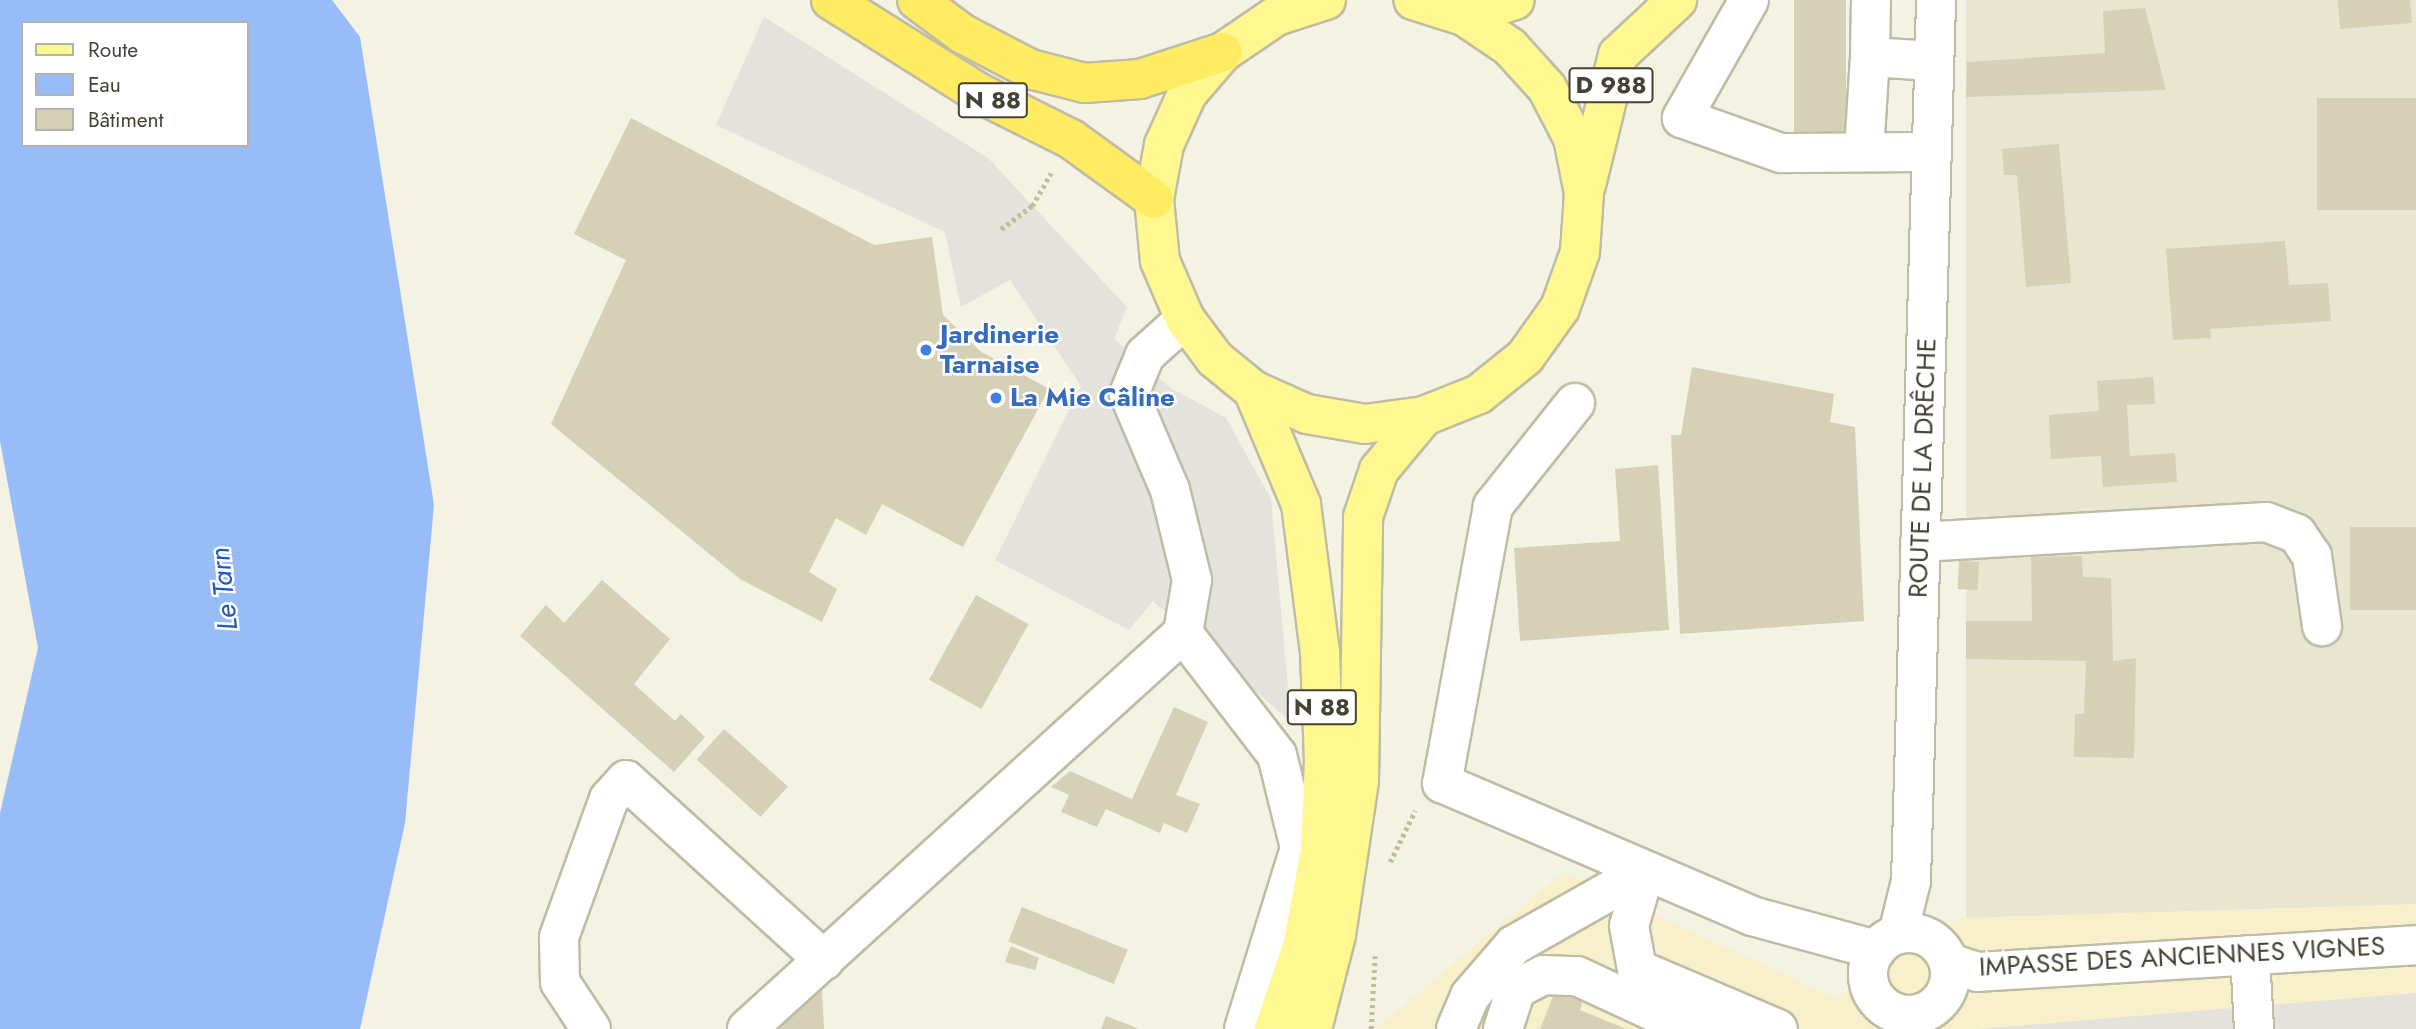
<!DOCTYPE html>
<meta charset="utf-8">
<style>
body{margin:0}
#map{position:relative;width:2416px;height:1029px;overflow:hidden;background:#f3f2e3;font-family:Jost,sans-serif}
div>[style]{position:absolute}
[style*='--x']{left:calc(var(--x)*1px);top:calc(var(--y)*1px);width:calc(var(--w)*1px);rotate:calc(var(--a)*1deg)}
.residential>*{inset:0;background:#e8e5d0;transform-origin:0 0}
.commercial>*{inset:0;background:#f8efcb}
.parking>*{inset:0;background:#e3e2dc}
.water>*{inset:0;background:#98bcf7}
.building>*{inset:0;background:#d6d0b7;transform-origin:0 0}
.path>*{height:4.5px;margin-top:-2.25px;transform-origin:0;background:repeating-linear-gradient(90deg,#c3bc94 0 3.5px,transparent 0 7px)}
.roads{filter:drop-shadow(2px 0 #bfbca5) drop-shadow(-2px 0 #bfbca5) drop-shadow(0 2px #bfbca5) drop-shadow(0 -2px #bfbca5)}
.minor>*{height:38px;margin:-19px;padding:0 19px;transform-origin:19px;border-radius:19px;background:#fff}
.minor>.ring{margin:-19px;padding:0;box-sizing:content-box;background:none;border:38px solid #fff;border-radius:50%}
.major>*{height:38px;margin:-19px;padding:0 19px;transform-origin:19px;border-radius:19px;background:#fff790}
.highway>*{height:38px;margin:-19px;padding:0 19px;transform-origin:19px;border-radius:19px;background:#ffec62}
.dots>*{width:19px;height:19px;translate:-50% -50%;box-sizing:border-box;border:4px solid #fff;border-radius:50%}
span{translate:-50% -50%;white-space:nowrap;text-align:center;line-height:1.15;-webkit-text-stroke:5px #fff;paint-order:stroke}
.shield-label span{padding:2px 5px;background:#fff;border:2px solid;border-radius:5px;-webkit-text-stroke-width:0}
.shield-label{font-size:24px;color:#464233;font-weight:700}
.shop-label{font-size:26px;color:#366cbe;font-weight:700}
.left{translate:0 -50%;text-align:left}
.street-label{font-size:26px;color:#464233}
.water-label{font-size:28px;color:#225abb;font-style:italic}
.legend{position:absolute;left:21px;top:21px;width:228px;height:126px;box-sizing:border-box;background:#fff;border:2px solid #b5b3ad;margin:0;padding:9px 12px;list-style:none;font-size:21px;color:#464233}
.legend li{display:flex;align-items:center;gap:14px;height:35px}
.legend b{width:35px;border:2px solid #b5b3ad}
</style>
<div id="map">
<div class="residential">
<div style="left:1966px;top:0;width:450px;height:918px"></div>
</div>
<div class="commercial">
<div style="clip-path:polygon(1563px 872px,1836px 998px,1961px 918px,2416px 904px,2416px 1029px,1375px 1029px)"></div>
</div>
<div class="parking">
<div style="clip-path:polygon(764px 17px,988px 158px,1127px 307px,1114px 339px,1171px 388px,1226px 418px,1271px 499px,1291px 722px,1153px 601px,1129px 630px,995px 560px,1081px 386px,1010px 280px,961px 307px,945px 232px,716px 125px)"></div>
<div style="clip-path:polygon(2416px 993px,2416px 1029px,1979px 1029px)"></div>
</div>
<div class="water">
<div style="clip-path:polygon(evenodd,0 0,332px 0,360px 37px,434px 505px,405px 823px,360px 1029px,0 1029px,0 813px,38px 648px,0 441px,0 0,23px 23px,247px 23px,247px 145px,23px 145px,23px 23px)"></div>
</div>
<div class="building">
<div style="left:1794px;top:0;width:52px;height:139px"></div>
<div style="clip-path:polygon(2338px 0,2410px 0,2412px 23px,2340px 29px)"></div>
<div style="clip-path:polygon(2145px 8px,2166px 90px,1966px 97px,1967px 62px,2105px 53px,2103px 11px)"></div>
<div style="left:2416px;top:98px;width:112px;height:99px;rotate:90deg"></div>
<div style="clip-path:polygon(631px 118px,874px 245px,932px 237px,943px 315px,980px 351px,1049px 389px,963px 547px,882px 504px,866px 535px,836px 518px,809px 572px,837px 589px,822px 622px,740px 579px,551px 424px,626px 260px,574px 234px)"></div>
<div style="clip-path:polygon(2059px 144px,2071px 283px,2026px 287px,2017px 175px,2004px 175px,2002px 149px)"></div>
<div style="clip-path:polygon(2285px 241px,2289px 285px,2328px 283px,2331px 321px,2210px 329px,2211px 338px,2173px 340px,2166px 249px)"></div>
<div style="clip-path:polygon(1692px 367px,1834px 394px,1830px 422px,1855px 427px,1864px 621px,1680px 634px,1671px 435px,1681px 435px)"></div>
<div style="clip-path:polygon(2153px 377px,2155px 404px,2127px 405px,2130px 456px,2175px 453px,2177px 482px,2103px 487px,2101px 456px,2051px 459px,2049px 415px,2099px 411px,2097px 381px)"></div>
<div style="clip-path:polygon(1658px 465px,1669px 630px,1520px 641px,1514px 548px,1620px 541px,1615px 469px)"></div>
<div style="left:2416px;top:527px;width:83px;height:66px;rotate:90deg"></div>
<div style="clip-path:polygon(2082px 556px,2083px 577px,2111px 578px,2113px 661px,2136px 658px,2134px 758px,2074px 757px,2075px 714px,2084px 714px,2086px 661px,1966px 659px,1966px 621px,2032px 621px,2031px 557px)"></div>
<div style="left:1959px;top:561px;width:20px;height:28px;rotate:3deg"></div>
<div style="clip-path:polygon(602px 580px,670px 639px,634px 684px,675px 721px,681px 714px,705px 737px,674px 772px,520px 636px,546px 605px,564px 623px)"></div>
<div style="left:976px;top:595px;width:60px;height:97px;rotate:29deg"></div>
<div style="clip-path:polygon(1174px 707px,1208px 722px,1176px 795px,1200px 804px,1187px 833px,1164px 823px,1160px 833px,1106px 809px,1097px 827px,1061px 812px,1069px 795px,1051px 787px,1070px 771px,1132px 799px)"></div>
<div style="left:724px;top:729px;width:86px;height:41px;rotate:42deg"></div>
<div style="left:1022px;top:907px;width:114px;height:37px;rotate:22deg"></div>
<div style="clip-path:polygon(1011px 946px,1039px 958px,1035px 970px,1005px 962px)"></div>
<div style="clip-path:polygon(1560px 979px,1586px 990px,1580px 1010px,1626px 1029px,1540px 1029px)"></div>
<div style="clip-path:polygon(822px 990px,824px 1029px,776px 1029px,782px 1024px)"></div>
<div style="clip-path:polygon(1106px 1016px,1132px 1026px,1138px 1029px,1101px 1029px)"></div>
</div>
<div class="path">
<div style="--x:1001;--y:229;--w:39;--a:-37"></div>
<div style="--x:1032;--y:206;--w:38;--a:-60"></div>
<div style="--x:1390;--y:862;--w:57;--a:-63.9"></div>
<div style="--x:1371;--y:1029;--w:73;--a:-86.9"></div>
</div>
<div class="roads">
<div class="minor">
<div style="--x:1749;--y:0;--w:136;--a:119.6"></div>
<div style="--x:1682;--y:118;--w:105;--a:19.5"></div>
<div style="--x:1781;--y:153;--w:150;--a:-0.4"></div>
<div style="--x:1871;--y:0;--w:57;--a:91"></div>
<div style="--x:1870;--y:57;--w:64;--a:3.6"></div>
<div style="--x:1864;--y:152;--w:95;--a:-86.4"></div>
<div style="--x:1575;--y:403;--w:132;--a:128.5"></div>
<div style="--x:1493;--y:506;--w:282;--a:100.4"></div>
<div style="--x:1442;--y:783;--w:337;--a:23.2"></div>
<div style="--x:1752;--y:916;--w:129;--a:15.3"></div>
<div style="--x:1920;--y:542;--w:347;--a:-3.3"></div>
<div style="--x:2266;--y:522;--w:33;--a:21"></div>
<div style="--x:2297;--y:534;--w:27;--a:56"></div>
<div style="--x:2312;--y:556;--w:71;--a:81.9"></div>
<div style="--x:1183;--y:633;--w:154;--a:52.4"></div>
<div style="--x:1277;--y:755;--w:96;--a:76.1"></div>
<div style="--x:1300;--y:848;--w:189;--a:107.2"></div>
<div style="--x:1645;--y:871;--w:57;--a:106.2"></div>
<div style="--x:1629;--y:926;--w:44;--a:79.5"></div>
<div style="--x:1637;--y:969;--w:153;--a:23.1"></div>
<div class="ring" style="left:1868px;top:933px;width:44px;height:44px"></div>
<div style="--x:1898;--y:934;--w:55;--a:-76.2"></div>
<div style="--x:1911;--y:881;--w:881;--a:-88.37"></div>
<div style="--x:2250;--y:955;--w:74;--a:86.9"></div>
<div style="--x:1950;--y:963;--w:29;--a:18"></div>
<div style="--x:1978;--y:972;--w:439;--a:-3.5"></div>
<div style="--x:591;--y:1029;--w:56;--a:-123.4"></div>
<div style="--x:560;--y:982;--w:45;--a:-91.3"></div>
<div style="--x:559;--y:937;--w:147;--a:-70.1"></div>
<div style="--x:609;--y:799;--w:25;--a:-48"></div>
<div style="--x:626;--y:780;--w:268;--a:42.3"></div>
<div style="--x:747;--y:1029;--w:589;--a:-42.25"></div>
<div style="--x:1183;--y:633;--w:54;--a:-80.4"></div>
<div style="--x:1192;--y:580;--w:93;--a:-103.7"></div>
<div style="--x:1170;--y:490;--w:104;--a:-113.1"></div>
<div style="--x:1129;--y:394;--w:42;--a:-67.7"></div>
<div style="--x:1145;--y:355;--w:54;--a:-42"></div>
<div style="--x:1456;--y:1029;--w:36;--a:-67"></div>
<div style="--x:1470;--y:996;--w:67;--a:-49.2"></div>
<div style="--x:1514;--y:945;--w:150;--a:-29.5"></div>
<div style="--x:1503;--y:1029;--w:42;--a:-72"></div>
<div style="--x:1516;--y:989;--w:30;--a:-27"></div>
<div style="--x:1543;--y:975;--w:34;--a:2"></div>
<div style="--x:1577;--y:976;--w:107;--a:24.9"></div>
<div style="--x:1674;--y:1021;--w:51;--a:9.1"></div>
</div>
<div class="major">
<div style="--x:1326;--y:0;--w:52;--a:162.3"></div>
<div style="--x:1276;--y:16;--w:64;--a:145.8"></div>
<div style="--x:1223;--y:52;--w:55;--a:130.6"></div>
<div style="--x:1187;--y:94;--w:56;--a:114.3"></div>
<div style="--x:1164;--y:145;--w:55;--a:100.5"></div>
<div style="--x:1154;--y:199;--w:62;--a:84.5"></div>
<div style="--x:1160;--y:261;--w:63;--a:66.7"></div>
<div style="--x:1185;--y:319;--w:50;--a:53.1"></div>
<div style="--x:1215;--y:359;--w:49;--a:39.2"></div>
<div style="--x:1253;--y:390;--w:59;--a:24"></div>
<div style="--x:1307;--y:414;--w:59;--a:9.8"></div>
<div style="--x:1365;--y:424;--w:60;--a:-7.7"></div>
<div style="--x:1424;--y:416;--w:59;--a:-21.8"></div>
<div style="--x:1479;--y:394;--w:59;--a:-38.8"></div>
<div style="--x:1525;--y:357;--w:60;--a:-54.5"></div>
<div style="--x:1560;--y:308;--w:59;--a:-70.3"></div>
<div style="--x:1580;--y:252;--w:59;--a:-86.1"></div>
<div style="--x:1584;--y:193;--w:56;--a:-101.3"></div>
<div style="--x:1573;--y:138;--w:56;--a:-117.5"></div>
<div style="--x:1547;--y:88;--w:55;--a:-132.1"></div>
<div style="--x:1510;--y:47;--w:55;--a:-146"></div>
<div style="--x:1464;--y:16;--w:53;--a:-162.6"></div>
<div style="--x:1464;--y:16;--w:53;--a:-17.4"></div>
<div style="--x:1586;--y:185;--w:134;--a:-76.2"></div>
<div style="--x:1618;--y:55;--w:81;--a:-43"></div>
<div style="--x:1253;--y:390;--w:124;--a:67.2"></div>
<div style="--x:1301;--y:504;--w:149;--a:82.7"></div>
<div style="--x:1320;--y:652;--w:107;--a:87.9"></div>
<div style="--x:1324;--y:759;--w:91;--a:92.5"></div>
<div style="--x:1320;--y:850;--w:96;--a:100.3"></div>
<div style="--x:1303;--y:944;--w:90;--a:108.8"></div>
<div style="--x:1312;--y:1029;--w:97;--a:-75.7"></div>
<div style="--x:1336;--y:935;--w:156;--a:-81.5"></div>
<div style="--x:1359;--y:781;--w:264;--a:-89.1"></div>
<div style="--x:1363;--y:517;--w:50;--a:-71.2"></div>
<div style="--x:1379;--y:470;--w:70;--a:-50.2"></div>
</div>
<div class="highway">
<div style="--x:831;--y:0;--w:173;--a:32.2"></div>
<div style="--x:977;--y:92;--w:105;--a:26.6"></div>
<div style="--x:1071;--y:139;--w:102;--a:35.9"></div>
<div style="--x:917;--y:0;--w:57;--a:36.5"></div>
<div style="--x:963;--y:34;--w:76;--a:27.6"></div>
<div style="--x:1030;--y:69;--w:57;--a:14.3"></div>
<div style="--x:1085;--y:83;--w:55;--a:-4.2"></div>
<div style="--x:1140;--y:79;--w:87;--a:-18"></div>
</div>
</div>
<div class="dots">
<div style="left:926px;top:350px;background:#3f7fe0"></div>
<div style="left:996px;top:398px;background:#3f7fe0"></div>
</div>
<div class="shield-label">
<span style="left:1611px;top:85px">D 988</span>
<span style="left:993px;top:100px">N 88</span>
<span style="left:1322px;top:707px">N 88</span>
</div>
<div class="shop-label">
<span class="left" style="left:940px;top:350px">Jardinerie<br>Tarnaise</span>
<span class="left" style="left:1010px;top:398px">La Mie Câline</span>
</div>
<div class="street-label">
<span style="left:1923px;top:468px;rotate:-88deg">ROUTE DE LA DRÊCHE</span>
<span style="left:2182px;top:957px;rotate:-3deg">IMPASSE DES ANCIENNES VIGNES</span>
</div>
<div class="water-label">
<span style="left:224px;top:589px;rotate:-96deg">Le Tarn</span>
</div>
<ul class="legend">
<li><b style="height:9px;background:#fff790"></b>Route</li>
<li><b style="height:19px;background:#98bcf7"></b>Eau</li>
<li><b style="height:19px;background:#d6d0b7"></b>Bâtiment</li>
</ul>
</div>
